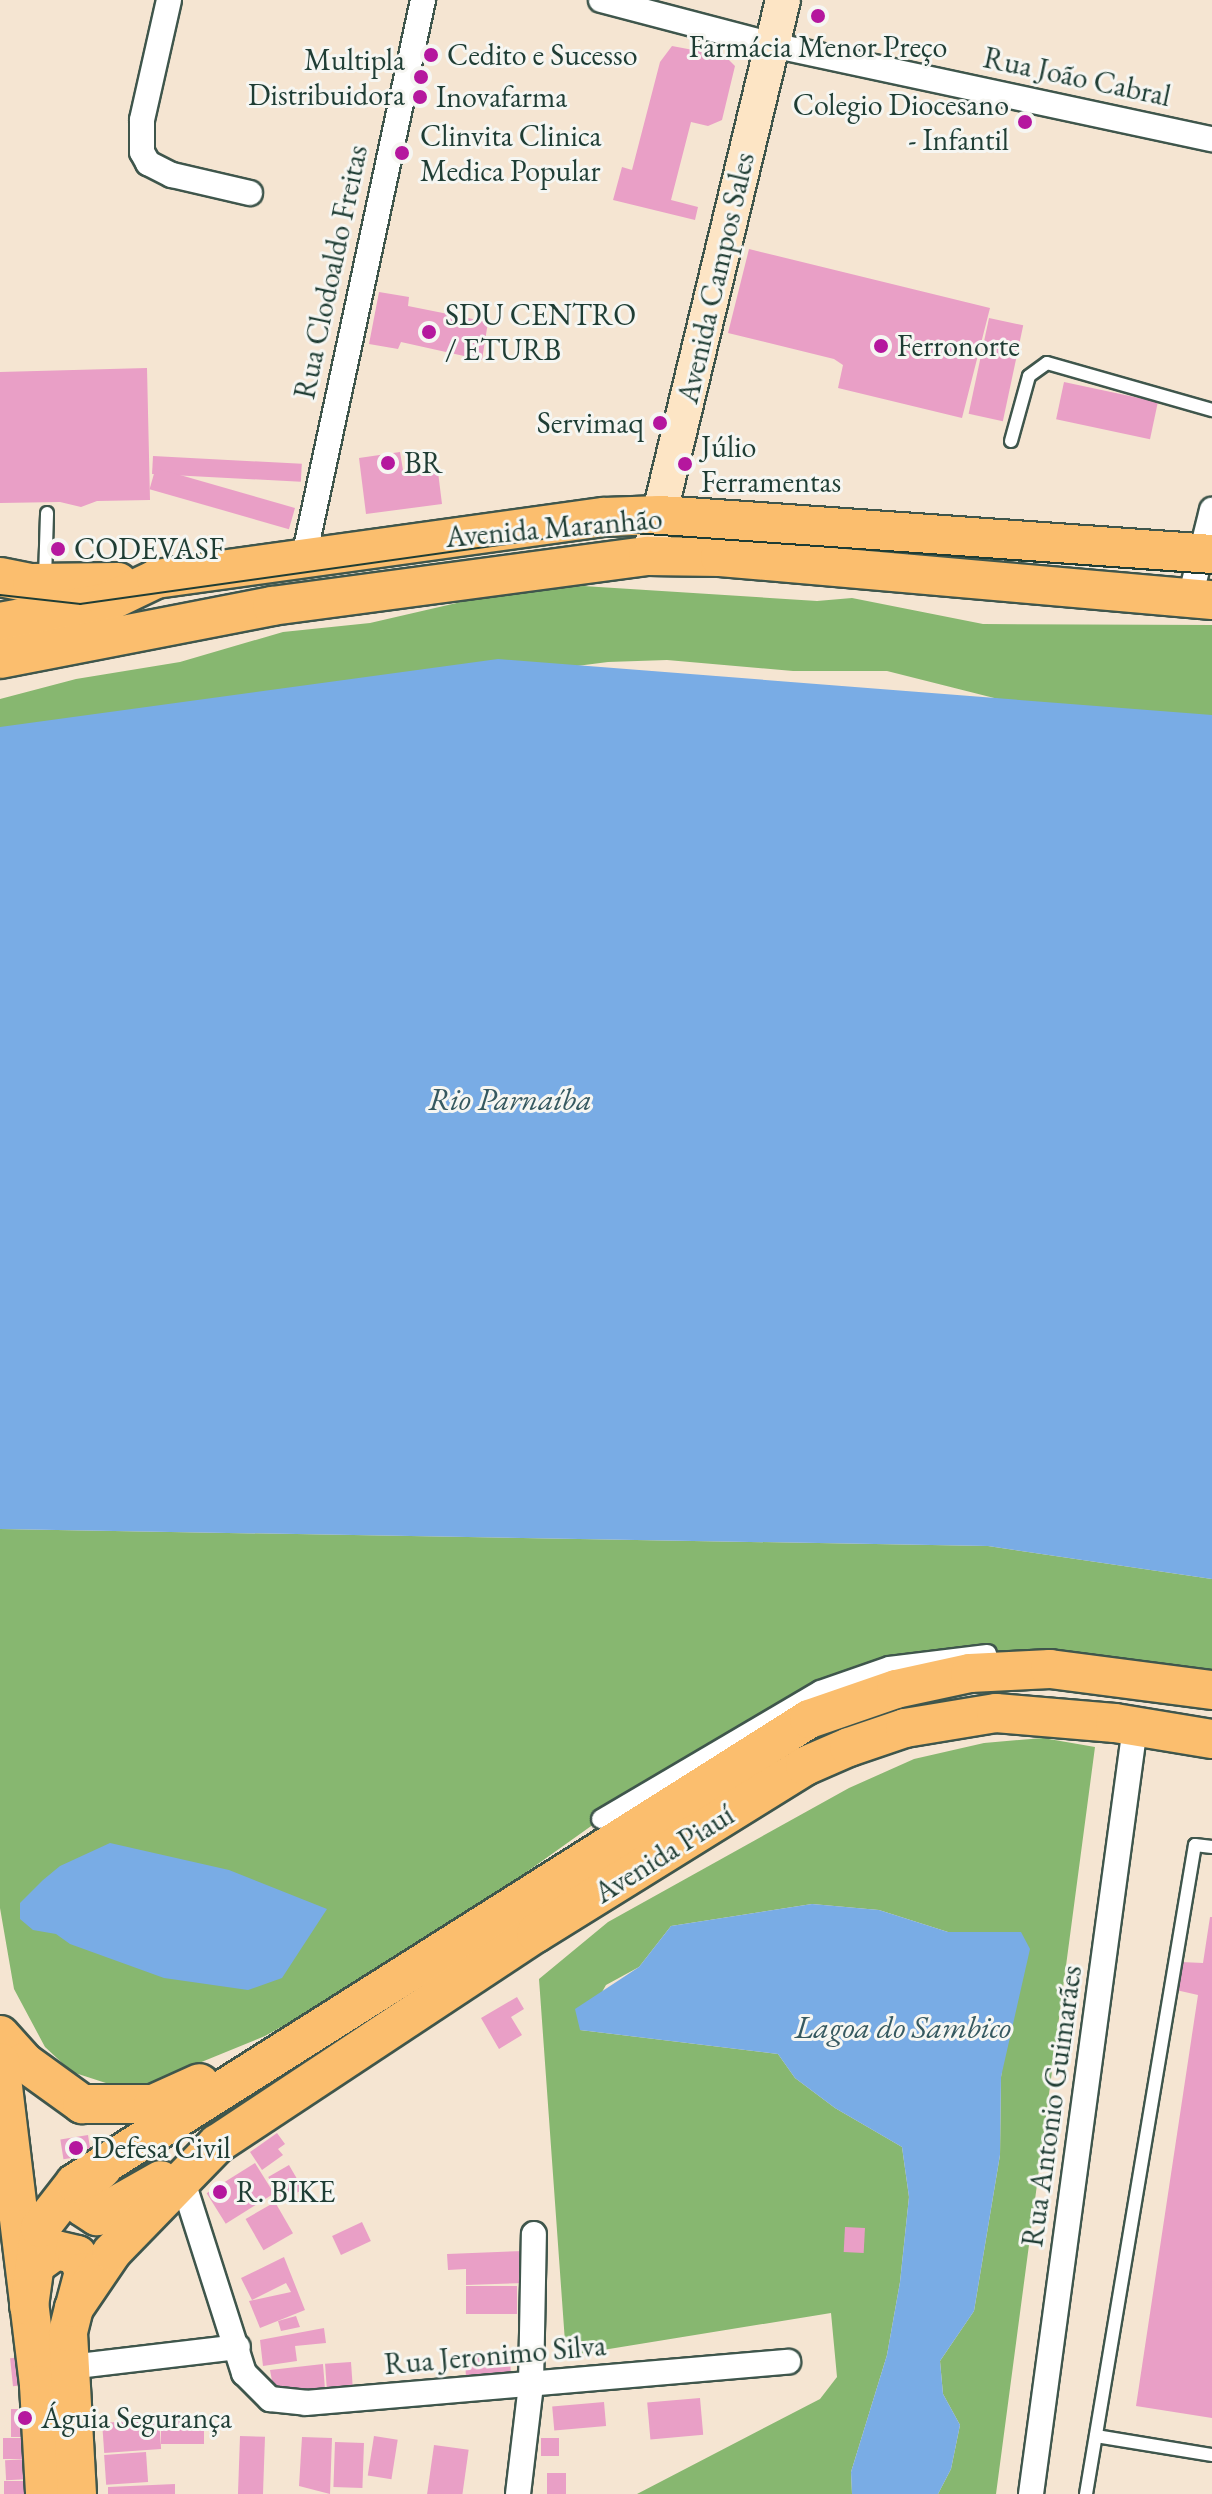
<!DOCTYPE html>
<meta charset="utf-8">
<style>
body{margin:0}
#map{position:relative;width:1212px;height:2494px;overflow:hidden;background:#f5e5d2;font-family:"EB Garamond",serif}
div>[style]{position:absolute}
[style*='--x']{left:calc(var(--x)*1px);top:calc(var(--y)*1px);width:calc(var(--w)*1px);rotate:calc(var(--a)*1deg)}
.forest>*{inset:0;background:#87b770}
.water>*{inset:0;background:#79ace5}
.building>*{inset:0;background:#e99fc6;transform-origin:0 0}
.roads{filter:drop-shadow(2px 0 #3f564c) drop-shadow(-2px 0 #3f564c) drop-shadow(0 2px #3f564c) drop-shadow(0 -2px #3f564c)}
.service>*{height:12px;margin:-6px;padding:0 6px;transform-origin:6px;border-radius:6px;background:#fff}
.pedestrian>*{height:18px;margin:-9px;padding:0 9px;transform-origin:9px;border-radius:9px;background:#fff}
.minor>*{height:24px;margin:-12px;padding:0 12px;transform-origin:12px;border-radius:12px;background:#fff}
.secondary>*{height:34px;margin:-17px;padding:0 17px;transform-origin:17px;border-radius:17px;background:#fde5c5}
.primary>*{height:38px;margin:-19px;padding:0 19px;transform-origin:19px;border-radius:19px;background:#fbbe6e}
.tram>*{height:2px;margin:-1px;padding:0 1px;transform-origin:1px;border-radius:1px;background:#1f3d34}
.dots>*{width:22px;height:22px;translate:-50% -50%;box-sizing:border-box;border:4px solid #f6f6f2;border-radius:50%}
span{translate:-50% -50%;white-space:nowrap;text-align:center;line-height:1.15;-webkit-text-stroke:6px #f6f6f2;paint-order:stroke}
.poi-label{font-size:30px;color:#1f3d34}
.left{translate:0 -50%;text-align:left}
.right{translate:-100% -50%;text-align:right}
.street-label{font-size:30px;color:#1f3d34}
.water-label{font-size:32px;color:#365960;font-style:italic}
</style>
<div id="map">
<div class="forest">
<div style="clip-path:polygon(583px 586px,817px 601px,852px 598px,983px 624px,1212px 625px,1212px 724px,1046px 711px,887px 671px,793px 671px,667px 660px,608px 662px,0 740px,0 699px,76px 679px,180px 662px,283px 632px,370px 623px,500px 593px)"></div>
<div style="clip-path:polygon(0 1529px,988px 1546px,1212px 1579px,1212px 1675px,1028px 1653px,601px 1819px,410px 1955px,265px 2036px,150px 2083px,109px 2084px,72px 2072px,45px 2047px,14px 1989px,0 1908px)"></div>
<div style="clip-path:polygon(1043px 1738px,1095px 1747px,996px 2494px,938px 2494px,951px 2469px,960px 2425px,943px 2394px,940px 2361px,974px 2311px,1000px 2155px,1001px 2077px,1021px 1932px,948px 1932px,879px 1910px,812px 1904px,671px 1926px,639px 1967px,606px 1985px,580px 2030px,778px 2054px,795px 2078px,835px 2108px,902px 2147px,909px 2197px,900px 2282px,887px 2355px,851px 2472px,852px 2494px,637px 2494px,820px 2399px,837px 2377px,831px 2313px,566px 2356px,539px 1979px,608px 1922px,849px 1788px,914px 1759px,984px 1743px)"></div>
</div>
<div class="water">
<div style="clip-path:polygon(498px 659px,1212px 715px,1212px 1579px,988px 1546px,0 1529px,0 727px)"></div>
<div style="clip-path:polygon(110px 1843px,229px 1870px,327px 1909px,282px 1978px,248px 1990px,164px 1978px,70px 1944px,56px 1934px,33px 1930px,20px 1919px,20px 1903px,43px 1880px,60px 1866px)"></div>
<div style="clip-path:polygon(812px 1904px,879px 1910px,948px 1932px,1021px 1932px,1030px 1949px,1001px 2077px,1000px 2155px,974px 2311px,940px 2361px,943px 2394px,960px 2425px,951px 2469px,938px 2494px,852px 2494px,851px 2472px,887px 2355px,900px 2282px,909px 2197px,902px 2147px,835px 2108px,795px 2078px,778px 2054px,580px 2030px,575px 2009px,639px 1967px,671px 1926px)"></div>
</div>
<div class="building">
<div style="clip-path:polygon(672px 46px,725px 56px,735px 66px,722px 120px,708px 126px,691px 122px,671px 200px,698px 207px,695px 220px,613px 200px,622px 167px,632px 170px,660px 62px)"></div>
<div style="clip-path:polygon(749px 249px,990px 308px,962px 418px,838px 388px,843px 365px,834px 359px,728px 333px)"></div>
<div style="clip-path:polygon(379px 292px,409px 297px,408px 306px,488px 322px,482px 360px,401px 342px,398px 349px,369px 344px)"></div>
<div style="left:989px;top:318px;width:35px;height:98px;rotate:12deg"></div>
<div style="clip-path:polygon(147px 368px,150px 500px,97px 501px,81px 507px,60px 502px,0 503px,0 372px)"></div>
<div style="left:1064px;top:382px;width:96px;height:38px;rotate:12deg"></div>
<div style="clip-path:polygon(400px 452px,404px 476px,438px 472px,442px 504px,366px 514px,359px 458px)"></div>
<div style="left:153px;top:456px;width:149px;height:18px;rotate:3deg"></div>
<div style="left:295px;top:508px;width:22px;height:145px;rotate:106deg"></div>
<div style="clip-path:polygon(1210px 1917px,1212px 1917px,1212px 2418px,1136px 2406px,1198px 1995px,1176px 1990px,1181px 1962px,1203px 1963px)"></div>
<div style="clip-path:polygon(517px 1997px,524px 2009px,511px 2017px,522px 2035px,499px 2049px,481px 2018px)"></div>
<div style="clip-path:polygon(277px 2133px,285px 2144px,278px 2149px,283px 2155px,262px 2170px,250px 2152px)"></div>
<div style="left:88px;top:2135px;width:20px;height:28px;rotate:81deg"></div>
<div style="left:255px;top:2163px;width:36px;height:57px;rotate:58deg"></div>
<div style="left:289px;top:2165px;width:28px;height:24px;rotate:60deg"></div>
<div style="left:275px;top:2202px;width:36px;height:34px;rotate:60deg"></div>
<div style="left:362px;top:2222px;width:21px;height:33px;rotate:65deg"></div>
<div style="left:845px;top:2227px;width:20px;height:25px;rotate:3deg"></div>
<div style="clip-path:polygon(524px 2251px,525px 2283px,466px 2285px,466px 2269px,448px 2270px,447px 2254px)"></div>
<div style="clip-path:polygon(284px 2257px,305px 2310px,260px 2328px,249px 2301px,291px 2292px,286px 2283px,252px 2300px,241px 2278px)"></div>
<div style="left:517px;top:2286px;width:28px;height:51px;rotate:90deg"></div>
<div style="clip-path:polygon(296px 2316px,300px 2327px,281px 2331px,278px 2321px)"></div>
<div style="clip-path:polygon(324px 2328px,326px 2343px,295px 2346px,297px 2361px,263px 2366px,260px 2340px)"></div>
<div style="left:510px;top:2351px;width:26px;height:45px;rotate:88deg"></div>
<div style="left:23px;top:2357px;width:28px;height:13px;rotate:84deg"></div>
<div style="left:351px;top:2362px;width:32px;height:26px;rotate:86deg"></div>
<div style="clip-path:polygon(323px 2364px,325px 2389px,317px 2389px,318px 2396px,275px 2397px,270px 2370px)"></div>
<div style="left:700px;top:2398px;width:37px;height:53px;rotate:85deg"></div>
<div style="left:604px;top:2402px;width:24px;height:52px;rotate:85deg"></div>
<div style="left:11px;top:2409px;width:16px;height:28px"></div>
<div style="left:204px;top:2418px;width:26px;height:43px;rotate:90deg"></div>
<div style="left:159px;top:2419px;width:30px;height:57px;rotate:86deg"></div>
<div style="left:240px;top:2436px;width:25px;height:58px;rotate:2deg"></div>
<div style="left:374px;top:2436px;width:24px;height:40px;rotate:9deg"></div>
<div style="clip-path:polygon(302px 2437px,332px 2438px,330px 2494px,299px 2486px)"></div>
<div style="left:3px;top:2438px;width:27px;height:21px"></div>
<div style="left:559px;top:2438px;width:18px;height:18px;rotate:90deg"></div>
<div style="left:335px;top:2442px;width:29px;height:45px;rotate:2deg"></div>
<div style="left:434px;top:2445px;width:35px;height:50px;rotate:8deg"></div>
<div style="left:146px;top:2452px;width:30px;height:42px;rotate:86deg"></div>
<div style="left:30px;top:2459px;width:20px;height:25px;rotate:87deg"></div>
<div style="left:547px;top:2473px;width:19px;height:21px"></div>
<div style="left:4px;top:2481px;width:26px;height:13px"></div>
<div style="clip-path:polygon(175px 2484px,175px 2494px,108px 2494px,108px 2487px)"></div>
</div>
<div class="roads">
<div class="service">
<div style="--x:1011;--y:441;--w:67;--a:-74.5"></div>
<div style="--x:1029;--y:376;--w:22;--a:-36"></div>
<div style="--x:1047;--y:363;--w:172;--a:15.9"></div>
<div style="--x:45;--y:578;--w:65;--a:-88.2"></div>
<div style="--x:1096;--y:2436;--w:118;--a:9.3"></div>
<div style="--x:1086;--y:2494;--w:658;--a:-80.47"></div>
<div style="--x:1195;--y:1845;--w:17;--a:7"></div>
</div>
<div class="pedestrian">
<div style="--x:601;--y:1819;--w:254;--a:-30.5"></div>
<div style="--x:820;--y:1690;--w:73;--a:-19.2"></div>
<div style="--x:889;--y:1666;--w:99;--a:-7"></div>
</div>
<div class="minor">
<div style="--x:169;--y:0;--w:123;--a:102.7"></div>
<div style="--x:142;--y:120;--w:32;--a:90"></div>
<div style="--x:142;--y:152;--w:13;--a:61"></div>
<div style="--x:148;--y:163;--w:27;--a:27"></div>
<div style="--x:172;--y:175;--w:80;--a:13"></div>
<div style="--x:601;--y:0;--w:177;--a:14.7"></div>
<div style="--x:772;--y:45;--w:450;--a:12.1"></div>
<div style="--x:304;--y:557;--w:570;--a:-77.94"></div>
<div style="--x:1190;--y:598;--w:91;--a:-76"></div>
<div style="--x:183;--y:2182;--w:201;--a:72.3"></div>
<div style="--x:244;--y:2373;--w:37;--a:45"></div>
<div style="--x:270;--y:2399;--w:36;--a:6"></div>
<div style="--x:306;--y:2403;--w:484;--a:-4.9"></div>
<div style="--x:70;--y:2367;--w:169;--a:-6.8"></div>
<div style="--x:518;--y:2494;--w:110;--a:-83.2"></div>
<div style="--x:531;--y:2385;--w:151;--a:-88.9"></div>
<div style="--x:1031;--y:2494;--w:774;--a:-82.28"></div>
</div>
<div class="secondary">
<div style="--x:653;--y:541;--w:556;--a:-76.49"></div>
</div>
<div class="primary">
<div style="--x:0;--y:577;--w:33;--a:11"></div>
<div style="--x:32;--y:583;--w:86;--a:-0.7"></div>
<div style="--x:0;--y:622;--w:110;--a:-10.5"></div>
<div style="--x:108;--y:602;--w:53;--a:-25.6"></div>
<div style="--x:156;--y:579;--w:452;--a:-7.9"></div>
<div style="--x:604;--y:517;--w:56;--a:-2"></div>
<div style="--x:660;--y:515;--w:553;--a:4.04"></div>
<div style="--x:0;--y:659;--w:277;--a:-11"></div>
<div style="--x:272;--y:606;--w:379;--a:-7.6"></div>
<div style="--x:648;--y:556;--w:72;--a:0.8"></div>
<div style="--x:720;--y:557;--w:494;--a:5"></div>
<div style="--x:0;--y:2035;--w:36;--a:48"></div>
<div style="--x:24;--y:2062;--w:72;--a:35.9"></div>
<div style="--x:82;--y:2104;--w:71;--a:0"></div>
<div style="--x:153;--y:2104;--w:51;--a:-24.1"></div>
<div style="--x:0;--y:2062;--w:325;--a:83.1"></div>
<div style="--x:39;--y:2385;--w:109;--a:86.8"></div>
<div style="--x:102;--y:2169;--w:24;--a:138"></div>
<div style="--x:84;--y:2185;--w:14;--a:107"></div>
<div style="--x:80;--y:2198;--w:9;--a:72"></div>
<div style="--x:83;--y:2207;--w:17;--a:33"></div>
<div style="--x:97;--y:2216;--w:73;--a:-29.4"></div>
<div style="--x:34;--y:2266;--w:27;--a:-36"></div>
<div style="--x:56;--y:2250;--w:22;--a:13"></div>
<div style="--x:77;--y:2255;--w:18;--a:68"></div>
<div style="--x:84;--y:2272;--w:31;--a:105"></div>
<div style="--x:29;--y:2306;--w:79;--a:-82"></div>
<div style="--x:40;--y:2228;--w:57;--a:-52.1"></div>
<div style="--x:75;--y:2183;--w:868;--a:-32.3"></div>
<div style="--x:809;--y:1719;--w:92;--a:-19"></div>
<div style="--x:896;--y:1689;--w:76;--a:-12.2"></div>
<div style="--x:970;--y:1673;--w:80;--a:-2.9"></div>
<div style="--x:1050;--y:1669;--w:163;--a:7.4"></div>
<div style="--x:77;--y:2494;--w:162;--a:-93.2"></div>
<div style="--x:68;--y:2332;--w:25;--a:-76"></div>
<div style="--x:74;--y:2308;--w:68;--a:-55.8"></div>
<div style="--x:112;--y:2252;--w:151;--a:-45.8"></div>
<div style="--x:217;--y:2144;--w:382;--a:-33.5"></div>
<div style="--x:536;--y:1933;--w:317;--a:-31.8"></div>
<div style="--x:805;--y:1766;--w:48;--a:-23.4"></div>
<div style="--x:849;--y:1747;--w:59;--a:-18.7"></div>
<div style="--x:905;--y:1728;--w:92;--a:-9.4"></div>
<div style="--x:996;--y:1713;--w:119;--a:4.8"></div>
<div style="--x:1115;--y:1723;--w:98;--a:9.4"></div>
</div>
</div>
<div class="tram">
<div style="--x:0;--y:595;--w:81;--a:6.4"></div>
<div style="--x:80;--y:604;--w:489;--a:-8"></div>
<div style="--x:564;--y:536;--w:69;--a:-2.5"></div>
<div style="--x:633;--y:533;--w:580;--a:4.05"></div>
</div>
<div class="dots">
<div style="left:818px;top:16px;background:#b5179e"></div>
<div style="left:431px;top:55px;background:#b5179e"></div>
<div style="left:421px;top:77px;background:#b5179e"></div>
<div style="left:420px;top:97px;background:#b5179e"></div>
<div style="left:1025px;top:122px;background:#b5179e"></div>
<div style="left:402px;top:153px;background:#b5179e"></div>
<div style="left:429px;top:332px;background:#b5179e"></div>
<div style="left:881px;top:346px;background:#b5179e"></div>
<div style="left:660px;top:423px;background:#b5179e"></div>
<div style="left:388px;top:463px;background:#b5179e"></div>
<div style="left:685px;top:464px;background:#b5179e"></div>
<div style="left:58px;top:549px;background:#b5179e"></div>
<div style="left:76px;top:2148px;background:#b5179e"></div>
<div style="left:220px;top:2192px;background:#b5179e"></div>
<div style="left:25px;top:2418px;background:#b5179e"></div>
</div>
<div class="poi-label">
<span style="left:818px;top:47px">Farmácia Menor Preço</span>
<span class="left" style="left:447px;top:55px">Cedito e Sucesso</span>
<span class="right" style="left:405px;top:77px">Multipla<br>Distribuidora</span>
<span class="left" style="left:436px;top:97px">Inovafarma</span>
<span class="right" style="left:1009px;top:122px">Colegio Diocesano<br>- Infantil</span>
<span class="left" style="left:420px;top:153px">Clinvita Clinica<br>Medica Popular</span>
<span class="left" style="left:445px;top:332px">SDU CENTRO<br>/ ETURB</span>
<span class="left" style="left:897px;top:346px">Ferronorte</span>
<span class="right" style="left:644px;top:423px">Servimaq</span>
<span class="left" style="left:701px;top:464px">Júlio<br>Ferramentas</span>
<span class="left" style="left:404px;top:463px">BR</span>
<span class="left" style="left:74px;top:549px">CODEVASF</span>
<span class="left" style="left:92px;top:2148px">Defesa Civil</span>
<span class="left" style="left:236px;top:2192px">R. BIKE</span>
<span class="left" style="left:41px;top:2418px">Águia Segurança</span>
</div>
<div class="street-label">
<span style="left:1077px;top:77px;rotate:12deg">Rua João Cabral</span>
<span style="left:331px;top:272px;rotate:-78deg">Rua Clodoaldo Freitas</span>
<span style="left:716px;top:278px;rotate:-77deg">Avenida Campos Sales</span>
<span style="left:554px;top:528px;rotate:-5deg">Avenida Maranhão</span>
<span style="left:664px;top:1854px;rotate:-32deg">Avenida Piauí</span>
<span style="left:1052px;top:2106px;rotate:-82deg">Rua Antonio Guimarães</span>
<span style="left:495px;top:2355px;rotate:-5deg">Rua Jeronimo Silva</span>
</div>
<div class="water-label">
<span style="left:510px;top:1099px">Rio Parnaíba</span>
<span style="left:903px;top:2027px">Lagoa do Sambico</span>
</div>
</div>
